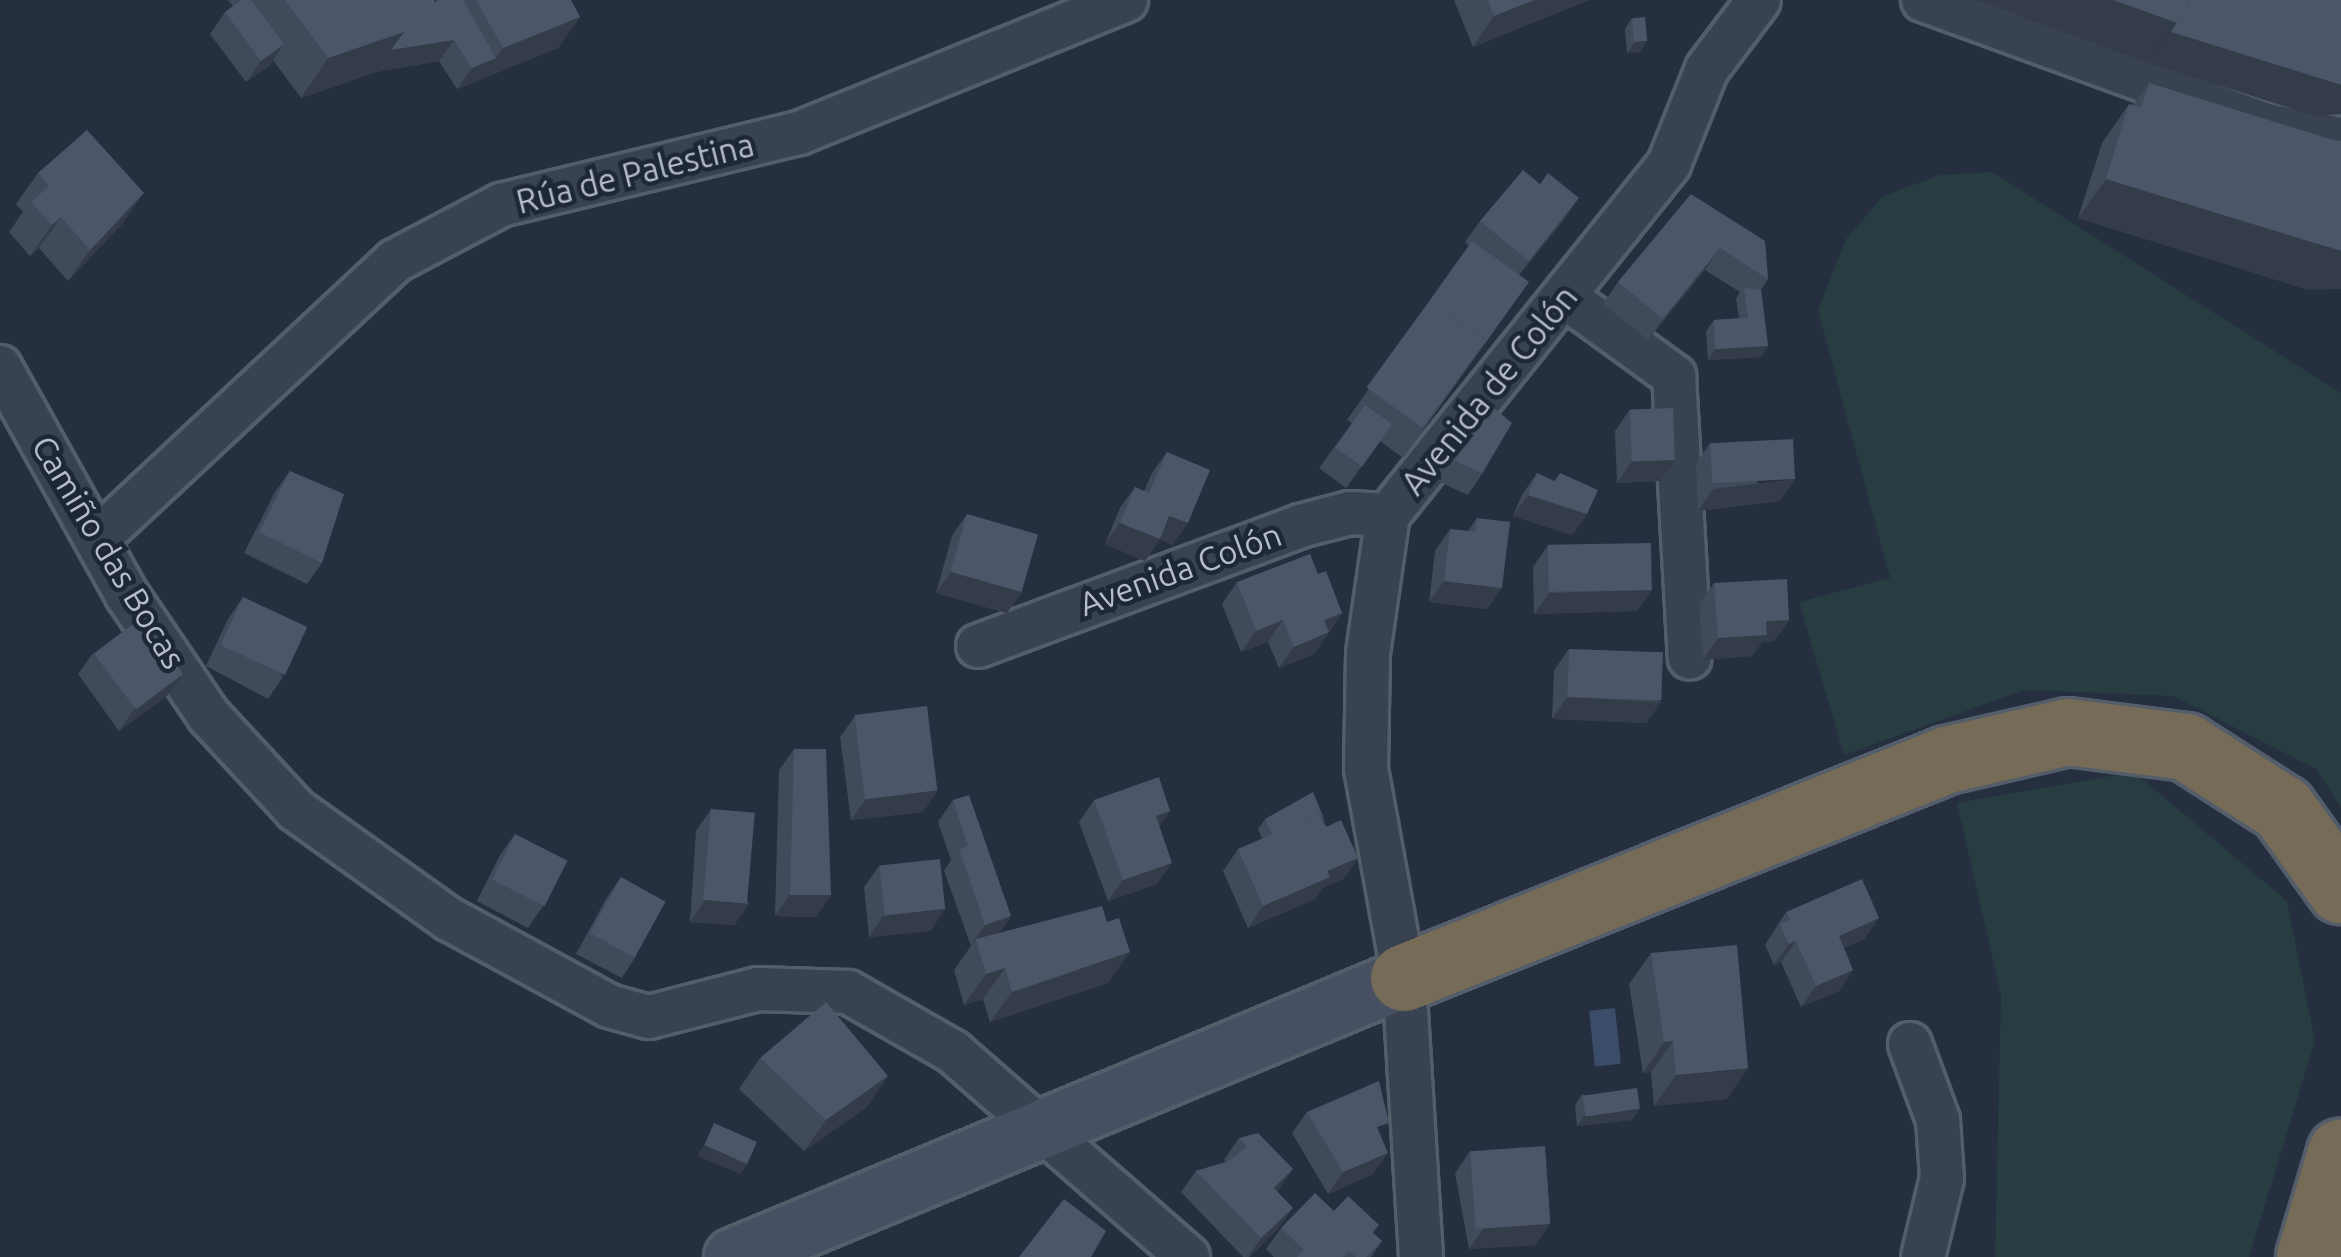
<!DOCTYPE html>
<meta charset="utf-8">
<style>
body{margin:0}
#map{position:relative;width:2341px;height:1257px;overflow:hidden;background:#252f40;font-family:Ubuntu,sans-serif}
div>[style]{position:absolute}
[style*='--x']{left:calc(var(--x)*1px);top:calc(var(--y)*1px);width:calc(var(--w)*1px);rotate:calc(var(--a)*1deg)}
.green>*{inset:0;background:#273d41}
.water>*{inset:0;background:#3b4c69;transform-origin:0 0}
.roads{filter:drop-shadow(3px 0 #545d6a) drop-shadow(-3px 0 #545d6a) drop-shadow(0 3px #545d6a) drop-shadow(0 -3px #545d6a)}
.minor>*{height:42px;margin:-21px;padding:0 21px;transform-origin:21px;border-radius:21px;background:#394250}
.secondary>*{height:57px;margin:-28.5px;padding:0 28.5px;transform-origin:28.5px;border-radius:28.5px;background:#475063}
.motorway>*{height:66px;margin:-33px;padding:0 33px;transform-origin:33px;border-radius:33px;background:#766b56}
.wall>*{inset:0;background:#404a5a}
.shaded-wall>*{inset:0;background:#343c4a}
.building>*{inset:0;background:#4b5669;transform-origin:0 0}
span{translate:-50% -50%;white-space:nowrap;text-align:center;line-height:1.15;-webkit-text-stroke:9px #1e2735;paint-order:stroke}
.street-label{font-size:33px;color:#b6bdca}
</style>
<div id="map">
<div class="green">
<div style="clip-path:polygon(1992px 172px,2341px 393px,2341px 807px,2316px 769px,2173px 696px,2024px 690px,1844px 755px,1799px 602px,1890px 578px,1818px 310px,1846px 239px,1883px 196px,1940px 175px)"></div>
<div style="clip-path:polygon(2134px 772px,2287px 901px,2315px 1041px,2249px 1257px,1995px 1257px,2001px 995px,1957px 803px)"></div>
</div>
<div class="water">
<div style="left:1615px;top:1008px;width:56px;height:26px;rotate:84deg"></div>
</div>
<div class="roads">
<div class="minor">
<div style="--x:1923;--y:0;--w:365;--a:20"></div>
<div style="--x:2266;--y:125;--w:76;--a:10.6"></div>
<div style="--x:1565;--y:297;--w:135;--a:35.9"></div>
<div style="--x:1674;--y:376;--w:282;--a:86.8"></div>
<div style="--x:0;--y:367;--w:261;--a:60.9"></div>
<div style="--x:127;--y:595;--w:146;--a:55.9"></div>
<div style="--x:209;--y:716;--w:128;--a:47.2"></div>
<div style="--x:296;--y:810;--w:188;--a:35.5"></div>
<div style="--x:449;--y:919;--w:182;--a:28.5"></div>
<div style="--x:609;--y:1006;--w:41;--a:15.4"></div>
<div style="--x:649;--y:1017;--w:113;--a:-14.4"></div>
<div style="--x:758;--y:989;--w:90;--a:1.9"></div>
<div style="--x:848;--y:992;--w:121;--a:29.7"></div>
<div style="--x:953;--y:1052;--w:312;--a:41.1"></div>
<div style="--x:97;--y:539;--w:408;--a:-43"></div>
<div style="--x:395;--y:261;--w:120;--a:-27.8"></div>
<div style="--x:501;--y:205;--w:307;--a:-13.6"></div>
<div style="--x:799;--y:133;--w:353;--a:-22.1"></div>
<div style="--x:978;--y:646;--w:344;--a:-20.4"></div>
<div style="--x:1300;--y:526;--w:52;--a:-14.6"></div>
<div style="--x:1350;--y:513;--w:38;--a:3"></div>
<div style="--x:1910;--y:1044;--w:81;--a:69.8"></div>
<div style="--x:1938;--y:1120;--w:58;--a:86.1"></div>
<div style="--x:1942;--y:1178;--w:81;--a:103.5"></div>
<div style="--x:1421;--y:1257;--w:280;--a:-93.5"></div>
<div style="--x:1404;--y:978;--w:212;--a:-100.3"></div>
<div style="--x:1366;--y:769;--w:116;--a:-89"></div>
<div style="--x:1368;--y:653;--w:139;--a:-81.8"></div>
<div style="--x:1388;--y:515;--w:450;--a:-51.3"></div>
<div style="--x:1669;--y:164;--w:102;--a:-68.2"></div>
<div style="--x:1707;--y:69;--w:86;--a:-53"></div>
</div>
<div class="secondary">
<div style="--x:733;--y:1257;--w:727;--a:-22.58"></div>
</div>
<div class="motorway">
<div style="--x:1404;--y:978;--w:585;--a:-21.87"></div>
<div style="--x:1947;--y:760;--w:124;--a:-13"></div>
<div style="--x:2068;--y:732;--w:119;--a:7.2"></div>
<div style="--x:2186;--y:747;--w:115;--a:32.6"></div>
<div style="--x:2283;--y:809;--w:100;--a:54.4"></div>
<div style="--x:2310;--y:1257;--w:109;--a:-73.4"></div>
</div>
</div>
<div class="wall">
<div style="clip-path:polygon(228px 0,434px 0,435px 3px,436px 0,571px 0,580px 17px,558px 48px,457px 89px,439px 61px,376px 72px,301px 98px,273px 60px,269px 66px,246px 82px,210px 34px,225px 12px,233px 6px)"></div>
<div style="clip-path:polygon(1454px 0,1589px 0,1473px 47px)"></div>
<div style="clip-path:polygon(1632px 18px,1640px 52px,1627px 53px,1625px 29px)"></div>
<div style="clip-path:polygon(2149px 83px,2333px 140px,2309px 290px,2078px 218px,2102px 143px,2129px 104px,2133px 105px)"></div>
<div style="clip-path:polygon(38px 173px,122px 224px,68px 281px,39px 248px,30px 256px,9px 232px,23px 212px,16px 204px)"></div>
<div style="clip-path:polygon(1691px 194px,1768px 279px,1761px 290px,1768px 346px,1761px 357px,1708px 360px,1706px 331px,1714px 320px,1739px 318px,1736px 299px,1740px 292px,1705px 270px,1648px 340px,1603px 304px,1618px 282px)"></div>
<div style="clip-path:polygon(1564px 220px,1519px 275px,1529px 282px,1403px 458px,1380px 441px,1346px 488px,1319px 468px,1352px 423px,1347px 420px,1469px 246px,1465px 242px,1480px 221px)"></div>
<div style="clip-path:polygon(1630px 409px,1660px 481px,1617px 483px,1615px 431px)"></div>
<div style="clip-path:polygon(1710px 443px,1780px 501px,1698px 511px,1696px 464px)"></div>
<div style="clip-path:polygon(1167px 452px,1173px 545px,1160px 539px,1145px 561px,1105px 544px,1120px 508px,1135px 487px,1144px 491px,1152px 473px)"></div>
<div style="clip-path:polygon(1444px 455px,1482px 474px,1468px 495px,1429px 477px)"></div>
<div style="clip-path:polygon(290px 471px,322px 563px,307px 584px,244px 553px,275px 492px)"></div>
<div style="clip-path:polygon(1537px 473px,1554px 481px,1560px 473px,1587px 514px,1572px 535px,1513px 516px,1522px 495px)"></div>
<div style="clip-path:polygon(967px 514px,1022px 592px,1007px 613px,936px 593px,952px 536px)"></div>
<div style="clip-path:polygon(1477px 518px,1502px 588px,1487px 609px,1429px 602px,1435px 551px,1450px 529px,1468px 531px)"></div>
<div style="clip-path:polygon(1548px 545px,1652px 590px,1637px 611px,1534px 614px,1533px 567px)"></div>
<div style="clip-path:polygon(1318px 574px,1342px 613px,1314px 654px,1279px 668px,1268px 642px,1241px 652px,1222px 604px,1237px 582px)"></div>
<div style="clip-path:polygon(1714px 583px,1789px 620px,1774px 641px,1762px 642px,1752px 656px,1703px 660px,1699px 604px)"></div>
<div style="clip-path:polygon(243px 597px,283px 677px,268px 699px,206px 666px,228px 619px)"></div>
<div style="clip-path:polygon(1569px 649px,1661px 702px,1646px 723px,1552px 719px,1554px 670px)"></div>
<div style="clip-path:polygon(93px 653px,168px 695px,119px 731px,78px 674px)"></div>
<div style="clip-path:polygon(855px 716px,938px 790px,923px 812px,851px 820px,840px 737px)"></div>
<div style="clip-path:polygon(794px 749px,831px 895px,816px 917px,775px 916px,779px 770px)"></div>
<div style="clip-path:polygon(953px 800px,1011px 916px,999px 933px,1108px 983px,990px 1022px,983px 999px,964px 1005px,954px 970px,971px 946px,944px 871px,951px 860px,938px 822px)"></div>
<div style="clip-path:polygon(1094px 800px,1170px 811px,1159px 826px,1157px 884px,1108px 901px,1079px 822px)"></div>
<div style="clip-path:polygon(711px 809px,749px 904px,734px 925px,690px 922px,696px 831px)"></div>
<div style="clip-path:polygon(1265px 819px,1325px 825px,1358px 858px,1343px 879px,1322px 888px,1315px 899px,1248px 928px,1223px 871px,1238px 849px,1262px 839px,1258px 829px)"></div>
<div style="clip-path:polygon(515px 834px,543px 906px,528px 928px,477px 901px,500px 855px)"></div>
<div style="clip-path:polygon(879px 866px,945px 909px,930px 931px,869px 937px,864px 887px)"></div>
<div style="clip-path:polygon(621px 877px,636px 956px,622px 978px,576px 954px,606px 899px)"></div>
<div style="clip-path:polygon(1786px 912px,1879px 918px,1864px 939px,1844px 948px,1853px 970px,1839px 991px,1801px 1007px,1781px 962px,1774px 965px,1765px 945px)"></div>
<div style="clip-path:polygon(1651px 953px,1748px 1068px,1727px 1099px,1654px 1106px,1651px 1072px,1643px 1073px,1629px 984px)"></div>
<div style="clip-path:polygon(760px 1058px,867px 1107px,804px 1151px,739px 1089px)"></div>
<div style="clip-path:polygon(1582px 1094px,1632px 1120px,1577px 1126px,1575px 1105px)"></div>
<div style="clip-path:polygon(1307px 1112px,1381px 1135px,1373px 1174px,1328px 1194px,1292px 1133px)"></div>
<div style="clip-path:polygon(1239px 1138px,1277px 1191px,1278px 1229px,1249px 1257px,1243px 1257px,1181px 1192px,1196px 1171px,1226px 1162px,1224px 1160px)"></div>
<div style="clip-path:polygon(1470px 1151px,1550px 1224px,1535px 1245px,1469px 1249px,1455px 1173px)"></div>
<div style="clip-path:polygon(1334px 1211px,1379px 1225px,1373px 1233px,1382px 1241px,1371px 1257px,1274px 1257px,1266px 1249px,1281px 1228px)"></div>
</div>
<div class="shaded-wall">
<div style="clip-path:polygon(1534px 0,1589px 0,1473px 47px,1494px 16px)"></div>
<div style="clip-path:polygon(1976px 0,2113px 0,2177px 23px,2149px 63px)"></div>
<div style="clip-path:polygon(580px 17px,558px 48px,457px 89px,472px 68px,496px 58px,503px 48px)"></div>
<div style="clip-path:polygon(404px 32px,454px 40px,439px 61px,376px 72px,301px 98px,328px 58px)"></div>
<div style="clip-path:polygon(2171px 32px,2341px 85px,2341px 114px,2315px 116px,2149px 63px)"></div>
<div style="clip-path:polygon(1647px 41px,1640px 52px,1627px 53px,1635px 42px)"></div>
<div style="clip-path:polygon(284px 44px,269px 66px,246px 82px,261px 61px)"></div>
<div style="clip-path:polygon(2106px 179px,2341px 251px,2341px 289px,2309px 290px,2078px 218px)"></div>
<div style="clip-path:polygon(144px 193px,122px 224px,68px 281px,90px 250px)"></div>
<div style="clip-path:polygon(1579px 198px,1564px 220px,1514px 282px,1529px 261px)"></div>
<div style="clip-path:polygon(61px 217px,39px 248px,30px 256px,52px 225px)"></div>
<div style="clip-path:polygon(1720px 248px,1705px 270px,1648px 340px,1663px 319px)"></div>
<div style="clip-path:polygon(1768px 346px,1761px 357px,1708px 360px,1715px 349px)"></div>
<div style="clip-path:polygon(1675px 460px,1660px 481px,1617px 483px,1632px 461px)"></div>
<div style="clip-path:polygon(1795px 479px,1780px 501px,1698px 511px,1713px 489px)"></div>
<div style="clip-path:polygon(1528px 495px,1587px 514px,1572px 535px,1513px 516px)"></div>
<div style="clip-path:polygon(1169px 516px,1188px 523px,1173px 545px,1154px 537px)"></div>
<div style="clip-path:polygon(1120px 523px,1160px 539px,1145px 561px,1105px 544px)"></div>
<div style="clip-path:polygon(951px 572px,1022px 592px,1007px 613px,936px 593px)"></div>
<div style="clip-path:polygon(1444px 581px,1502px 588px,1487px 609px,1429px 602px)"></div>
<div style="clip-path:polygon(1652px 590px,1637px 611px,1534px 614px,1549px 593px)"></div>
<div style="clip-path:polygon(1342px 613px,1314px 654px,1279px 668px,1294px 647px,1324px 620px)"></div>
<div style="clip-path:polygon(1283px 620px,1268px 642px,1241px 652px,1256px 631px)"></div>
<div style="clip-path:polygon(1789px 620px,1774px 641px,1762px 642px,1752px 656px,1703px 660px,1718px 638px,1766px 621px)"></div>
<div style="clip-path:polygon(183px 674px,168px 695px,119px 731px,134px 709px)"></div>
<div style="clip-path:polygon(1567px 697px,1661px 702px,1646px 723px,1552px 719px)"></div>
<div style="clip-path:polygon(938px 790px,923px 812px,851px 820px,866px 799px)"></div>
<div style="clip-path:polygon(1170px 811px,1155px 832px,1156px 816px)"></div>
<div style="clip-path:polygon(1358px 858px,1343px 879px,1322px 888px,1315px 899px,1248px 928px,1263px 906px,1327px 871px)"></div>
<div style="clip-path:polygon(1172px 863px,1157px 884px,1108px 901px,1123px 880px)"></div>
<div style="clip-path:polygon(790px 895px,831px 895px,816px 917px,775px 916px)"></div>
<div style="clip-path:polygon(705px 900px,749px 904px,734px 925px,690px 922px)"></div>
<div style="clip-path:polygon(945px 909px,930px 931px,869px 937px,883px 916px)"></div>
<div style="clip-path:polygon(1011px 916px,996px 937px,976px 939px,970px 946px,985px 925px)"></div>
<div style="clip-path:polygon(1879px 918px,1864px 939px,1824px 957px,1839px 936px)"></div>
<div style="clip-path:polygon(1796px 941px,1781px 962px,1774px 965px,1789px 944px)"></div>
<div style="clip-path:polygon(1130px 952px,1108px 983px,990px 1022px,1012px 992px)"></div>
<div style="clip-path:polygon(1005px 968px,983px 999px,964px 1005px,986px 974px)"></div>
<div style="clip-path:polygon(1853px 970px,1839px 991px,1801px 1007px,1816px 986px)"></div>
<div style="clip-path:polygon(1673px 1041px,1651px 1072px,1643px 1073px,1664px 1042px)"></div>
<div style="clip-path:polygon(1748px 1068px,1727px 1099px,1654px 1106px,1676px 1075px)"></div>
<div style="clip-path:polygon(888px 1076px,867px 1107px,804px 1151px,826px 1120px)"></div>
<div style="clip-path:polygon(1640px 1109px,1632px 1120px,1577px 1126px,1585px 1115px)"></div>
<div style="clip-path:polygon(704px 1145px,748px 1164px,740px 1174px,697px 1156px)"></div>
<div style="clip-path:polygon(1388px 1153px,1373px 1174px,1328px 1194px,1343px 1172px)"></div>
<div style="clip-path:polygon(1293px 1169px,1278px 1191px,1259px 1209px,1274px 1188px)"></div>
<div style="clip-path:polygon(1293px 1208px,1278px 1229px,1248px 1257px,1261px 1238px)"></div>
<div style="clip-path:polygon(1550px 1224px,1535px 1245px,1469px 1249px,1484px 1228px)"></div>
</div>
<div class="building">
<div style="clip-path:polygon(242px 0,251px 0,284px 44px,261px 61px,225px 12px)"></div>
<div style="clip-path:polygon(285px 0,383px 0,404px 32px,328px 58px)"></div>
<div style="clip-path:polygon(383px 0,434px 0,435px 3px,439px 0,463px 0,496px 58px,472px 68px,454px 40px,391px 50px,404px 32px)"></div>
<div style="clip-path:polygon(476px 0,571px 0,580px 17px,503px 48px)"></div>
<div style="clip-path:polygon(1488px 0,1534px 0,1494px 16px)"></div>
<div style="clip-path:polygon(2113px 0,2191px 0,2177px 23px)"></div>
<div style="clip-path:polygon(2191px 0,2341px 0,2341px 85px,2171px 32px)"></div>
<div style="left:1645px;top:17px;width:24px;height:13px;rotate:85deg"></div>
<div style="clip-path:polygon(2149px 83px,2333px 140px,2341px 141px,2341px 251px,2106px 179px,2129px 104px,2141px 108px)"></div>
<div style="clip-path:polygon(87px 130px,144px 193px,90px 250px,61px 217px,52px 225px,31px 202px,49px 186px,38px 173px)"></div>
<div style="clip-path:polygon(1523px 170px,1540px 184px,1548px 173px,1579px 198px,1529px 261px,1480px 221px)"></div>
<div style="clip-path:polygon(1691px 194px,1765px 241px,1768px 279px,1720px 248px,1663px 319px,1618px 282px)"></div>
<div style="clip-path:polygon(1472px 241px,1529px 282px,1480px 350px,1486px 340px,1430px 300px)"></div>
<div style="clip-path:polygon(1744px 288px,1761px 290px,1768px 346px,1715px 349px,1714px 320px,1748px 318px)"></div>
<div style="left:1430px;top:300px;width:69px;height:108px;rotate:36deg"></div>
<div style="clip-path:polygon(1489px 404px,1512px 423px,1482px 474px,1444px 455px)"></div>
<div style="left:1365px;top:405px;width:33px;height:52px;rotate:35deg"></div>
<div style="left:1673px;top:408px;width:52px;height:43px;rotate:88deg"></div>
<div style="left:1793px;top:439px;width:40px;height:83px;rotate:87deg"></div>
<div style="clip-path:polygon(1167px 452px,1210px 470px,1188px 523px,1169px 516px,1160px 539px,1120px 523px,1135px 487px,1149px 493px)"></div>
<div style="clip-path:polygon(290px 471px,344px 494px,322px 563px,259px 532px)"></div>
<div style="clip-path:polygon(1537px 473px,1556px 482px,1560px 473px,1598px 490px,1587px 514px,1528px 495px)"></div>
<div style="left:967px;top:514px;width:74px;height:60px;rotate:16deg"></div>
<div style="clip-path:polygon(1477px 518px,1510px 522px,1502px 588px,1444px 581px,1450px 529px,1475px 532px)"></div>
<div style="left:1651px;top:543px;width:47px;height:103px;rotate:89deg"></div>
<div style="clip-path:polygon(1310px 554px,1318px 574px,1326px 571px,1342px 613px,1324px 620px,1329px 632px,1294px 647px,1283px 620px,1256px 631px,1237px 582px)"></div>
<div style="clip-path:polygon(1787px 579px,1789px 620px,1766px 621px,1767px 635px,1718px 638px,1714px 583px)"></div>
<div style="left:243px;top:597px;width:71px;height:53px;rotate:25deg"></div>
<div style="left:141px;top:618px;width:70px;height:59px;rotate:53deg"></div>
<div style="left:1569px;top:649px;width:94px;height:48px;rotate:2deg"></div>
<div style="left:927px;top:706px;width:85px;height:73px;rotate:83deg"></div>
<div style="clip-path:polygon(794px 749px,826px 749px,831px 895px,790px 895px)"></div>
<div style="clip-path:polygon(1159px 777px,1170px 811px,1156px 816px,1172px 863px,1123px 880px,1094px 800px)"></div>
<div style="clip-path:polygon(1313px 792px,1326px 824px,1320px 814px,1272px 835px,1265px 819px)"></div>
<div style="clip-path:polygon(969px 795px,1011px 916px,985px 925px,959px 849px,968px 846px,953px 800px)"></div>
<div style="left:711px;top:809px;width:44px;height:91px;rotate:5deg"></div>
<div style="clip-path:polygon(1320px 814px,1326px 827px,1341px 820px,1358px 858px,1327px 871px,1330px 877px,1263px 906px,1238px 849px)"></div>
<div style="left:515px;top:834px;width:59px;height:51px;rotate:27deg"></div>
<div style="left:940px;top:859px;width:50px;height:61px;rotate:84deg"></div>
<div style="left:621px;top:877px;width:51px;height:64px;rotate:29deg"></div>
<div style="clip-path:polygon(1862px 879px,1879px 918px,1839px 936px,1853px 970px,1816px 986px,1796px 941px,1789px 944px,1780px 924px,1790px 920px,1786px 912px)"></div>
<div style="clip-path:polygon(1102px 906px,1107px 922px,1119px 918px,1130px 952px,1012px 992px,1005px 968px,986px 974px,976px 939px)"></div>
<div style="clip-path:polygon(1737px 945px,1748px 1068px,1676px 1075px,1673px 1041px,1664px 1042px,1651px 953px)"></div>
<div style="clip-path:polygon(826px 1002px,888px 1076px,826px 1120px,760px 1058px)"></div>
<div style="clip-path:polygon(1379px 1081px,1389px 1123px,1377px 1127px,1388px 1153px,1343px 1172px,1307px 1112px)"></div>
<div style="left:1637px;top:1088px;width:21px;height:55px;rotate:82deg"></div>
<div style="left:714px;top:1123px;width:47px;height:24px;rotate:24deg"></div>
<div style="clip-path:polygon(1258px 1133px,1293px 1169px,1274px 1188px,1293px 1208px,1261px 1238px,1196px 1171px,1229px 1161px,1246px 1147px,1239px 1138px)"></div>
<div style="left:1545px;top:1146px;width:78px;height:75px;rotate:86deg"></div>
<div style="clip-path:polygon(1315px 1193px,1334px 1211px,1348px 1196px,1379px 1225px,1372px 1232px,1382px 1241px,1366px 1257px,1356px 1257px,1349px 1251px,1343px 1257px,1297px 1257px,1304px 1250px,1281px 1228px)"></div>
<div style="clip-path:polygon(1064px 1199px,1106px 1231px,1091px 1257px,1019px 1257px)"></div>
</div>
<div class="street-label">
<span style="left:635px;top:173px;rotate:-14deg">Rúa de Palestina</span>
<span style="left:1489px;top:390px;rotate:-51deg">Avenida de Colón</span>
<span style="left:109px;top:552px;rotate:59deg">Camiño das Bocas</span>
<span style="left:1180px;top:569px;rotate:-20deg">Avenida Colón</span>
</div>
</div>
